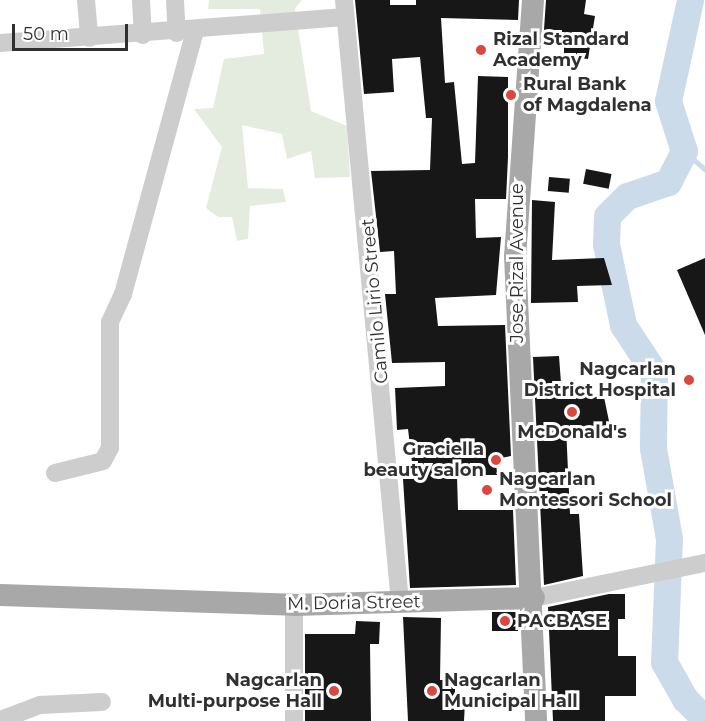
<!DOCTYPE html>
<style>
body{margin:0}
#map{position:relative;width:705px;height:721px;overflow:hidden;background:#fff;font-family:Montserrat,sans-serif}
div>[style]{position:absolute}
[style*='--x']{left:calc(var(--x)*1px);top:calc(var(--y)*1px);width:calc(var(--w)*1px);rotate:calc(var(--a)*1deg)}
.green>*{inset:0;background:#e4ecdf}
.stream>*{height:4.5px;margin:-2.25px;padding:0 2.25px;transform-origin:2.25px;border-radius:2.25px;background:#ccdbea}
.river>*{height:27px;margin:-13.5px;padding:0 13.5px;transform-origin:13.5px;border-radius:13.5px;background:#ccdbea}
.building>*{inset:0;background:#171717;transform-origin:0 0}
.minor>*{height:18px;margin:-9px;padding:0 9px;transform-origin:9px;border-radius:9px;background:#cdcdcd}
.major>*{height:22px;margin:-11px;padding:0 11px;transform-origin:11px;border-radius:11px;background:#a8a8a8}
.dots>*{width:16px;height:16px;translate:-50% -50%;box-sizing:border-box;border:3px solid #fff;border-radius:50%}
span{translate:-50% -50%;white-space:nowrap;text-align:center;line-height:1.15;-webkit-text-stroke:6px #fff;paint-order:stroke}
.poi-label{font-size:18px;color:#303030;font-weight:700}
.left{translate:0 -50%;text-align:left}
.right{translate:-100% -50%;text-align:right}
.street-label{font-size:18px;color:#303030}
.scale{position:absolute;left:12px;top:24px;width:116px;height:27px;box-sizing:border-box;border:3px solid #303030;border-top:0;padding-left:8px;font-size:18px;line-height:21px;white-space:nowrap;color:#303030;-webkit-text-stroke:4px #fff;paint-order:stroke}
</style>
<div id="map">
<div class="green">
<div style="clip-path:polygon(209px 0,302px 0,295px 9px,311px 111px,347px 126px,350px 177px,315px 178px,311px 151px,287px 159px,282px 134px,242px 125px,248px 188px,283px 189px,286px 202px,250px 206px,248px 239px,237px 241px,232px 217px,218px 217px,206px 208px,222px 147px,194px 109px,213px 108px,224px 59px,264px 54px,260px 9px,208px 9px)"></div>
</div>
<div class="stream">
<div style="--x:684;--y:151;--w:28;--a:41"></div>
</div>
<div class="river">
<div style="--x:690;--y:0;--w:103;--a:102.3"></div>
<div style="--x:668;--y:101;--w:52;--a:72.3"></div>
<div style="--x:684;--y:151;--w:35;--a:117"></div>
<div style="--x:668;--y:182;--w:43;--a:161.1"></div>
<div style="--x:627;--y:196;--w:28;--a:135"></div>
<div style="--x:607;--y:216;--w:28;--a:92"></div>
<div style="--x:606;--y:244;--w:83;--a:78.1"></div>
<div style="--x:623;--y:325;--w:56;--a:56.6"></div>
<div style="--x:654;--y:372;--w:76;--a:90.8"></div>
<div style="--x:653;--y:448;--w:92;--a:80"></div>
<div style="--x:669;--y:539;--w:123;--a:92.3"></div>
<div style="--x:664;--y:662;--w:43;--a:60.4"></div>
<div style="--x:685;--y:699;--w:28;--a:45"></div>
</div>
<div class="building">
<div style="clip-path:polygon(355px 0,390px 0,390px 5px,416px 5px,416px 0,519px 0,518px 20px,441px 18px,445px 83px,454px 82px,462px 164px,475px 163px,478px 76px,508px 77px,508px 157px,506px 199px,475px 199px,476px 238px,501px 237px,496px 295px,435px 298px,438px 326px,505px 325px,511px 456px,496px 459px,497px 475px,457px 475px,458px 510px,513px 510px,516px 585px,410px 588px,403px 479px,414px 479px,408px 429px,397px 430px,395px 388px,445px 386px,445px 362px,392px 363px,385px 294px,396px 294px,394px 251px,380px 252px,371px 171px,430px 170px,432px 118px,426px 118px,420px 57px,392px 59px,394px 92px,364px 94px)"></div>
<div style="clip-path:polygon(546px 0,586px 0,584px 14px,595px 16px,588px 59px,564px 56px,564px 45px,543px 44px)"></div>
<div style="left:586px;top:169px;width:26px;height:15px;rotate:11deg"></div>
<div style="left:549px;top:177px;width:21px;height:14px;rotate:5deg"></div>
<div style="clip-path:polygon(532px 200px,555px 202px,552px 260px,604px 258px,612px 285px,577px 286px,578px 302px,531px 303px)"></div>
<div style="clip-path:polygon(705px 258px,705px 335px,677px 270px)"></div>
<div style="clip-path:polygon(559px 356px,562px 396px,604px 397px,610px 426px,566px 427px,570px 514px,579px 514px,583px 576px,544px 585px,533px 357px)"></div>
<div style="clip-path:polygon(609px 594px,625px 594px,625px 619px,618px 619px,618px 656px,636px 656px,636px 696px,605px 696px,605px 721px,553px 721px,548px 607px)"></div>
<div style="left:518px;top:612px;width:19px;height:26px;rotate:90deg"></div>
<div style="clip-path:polygon(403px 617px,441px 618px,440px 680px,455px 680px,455px 701px,465px 702px,464px 721px,408px 721px)"></div>
<div style="clip-path:polygon(356px 621px,380px 622px,379px 644px,370px 644px,371px 721px,305px 721px,305px 634px,355px 634px)"></div>
</div>
<div class="minor">
<div style="--x:86;--y:0;--w:38;--a:85"></div>
<div style="--x:141;--y:0;--w:35;--a:87"></div>
<div style="--x:175;--y:0;--w:33;--a:87"></div>
<div style="--x:344;--y:0;--w:606;--a:84.69"></div>
<div style="--x:0;--y:43;--w:346;--a:-4.3"></div>
<div style="--x:55;--y:473;--w:49;--a:-14"></div>
<div style="--x:103;--y:461;--w:15;--a:-62"></div>
<div style="--x:110;--y:448;--w:126;--a:-90"></div>
<div style="--x:110;--y:322;--w:31;--a:-65"></div>
<div style="--x:123;--y:294;--w:273;--a:-74.7"></div>
<div style="--x:534;--y:598;--w:175;--a:-11.6"></div>
<div style="--x:294;--y:605;--w:116;--a:90"></div>
<div style="--x:0;--y:720;--w:43;--a:-20.6"></div>
<div style="--x:40;--y:705;--w:62;--a:-2.8"></div>
</div>
<div class="major">
<div style="--x:533;--y:0;--w:257;--a:94"></div>
<div style="--x:515;--y:256;--w:465;--a:87.4"></div>
<div style="--x:0;--y:595;--w:294;--a:1.9"></div>
<div style="--x:294;--y:605;--w:240;--a:-1.7"></div>
</div>
<div class="dots">
<div style="left:481px;top:50px;background:#db463e"></div>
<div style="left:511px;top:95px;background:#db463e"></div>
<div style="left:689px;top:380px;background:#db463e"></div>
<div style="left:572px;top:412px;background:#db463e"></div>
<div style="left:496px;top:460px;background:#db463e"></div>
<div style="left:487px;top:490px;background:#db463e"></div>
<div style="left:505px;top:621px;background:#db463e"></div>
<div style="left:334px;top:691px;background:#db463e"></div>
<div style="left:432px;top:691px;background:#db463e"></div>
</div>
<div class="poi-label">
<span class="left" style="left:493px;top:50px">Rizal Standard<br>Academy</span>
<span class="left" style="left:523px;top:95px">Rural Bank<br>of Magdalena</span>
<span class="right" style="left:676px;top:380px">Nagcarlan<br>District Hospital</span>
<span style="left:572px;top:432px">McDonald's</span>
<span class="right" style="left:484px;top:460px">Graciella<br>beauty salon</span>
<span class="left" style="left:499px;top:490px">Nagcarlan<br>Montessori School</span>
<span class="left" style="left:517px;top:621px">PACBASE</span>
<span class="right" style="left:322px;top:691px">Nagcarlan<br>Multi-purpose Hall</span>
<span class="left" style="left:444px;top:691px">Nagcarlan<br>Municipal Hall</span>
</div>
<div class="street-label">
<span style="left:517px;top:263px;rotate:-90deg">Jose Rizal Avenue</span>
<span style="left:375px;top:301px;rotate:-95deg">Camilo Lirio Street</span>
<span style="left:354px;top:603px;rotate:-1deg">M. Doria Street</span>
</div>
<div class="scale">50 m</div>
</div>
